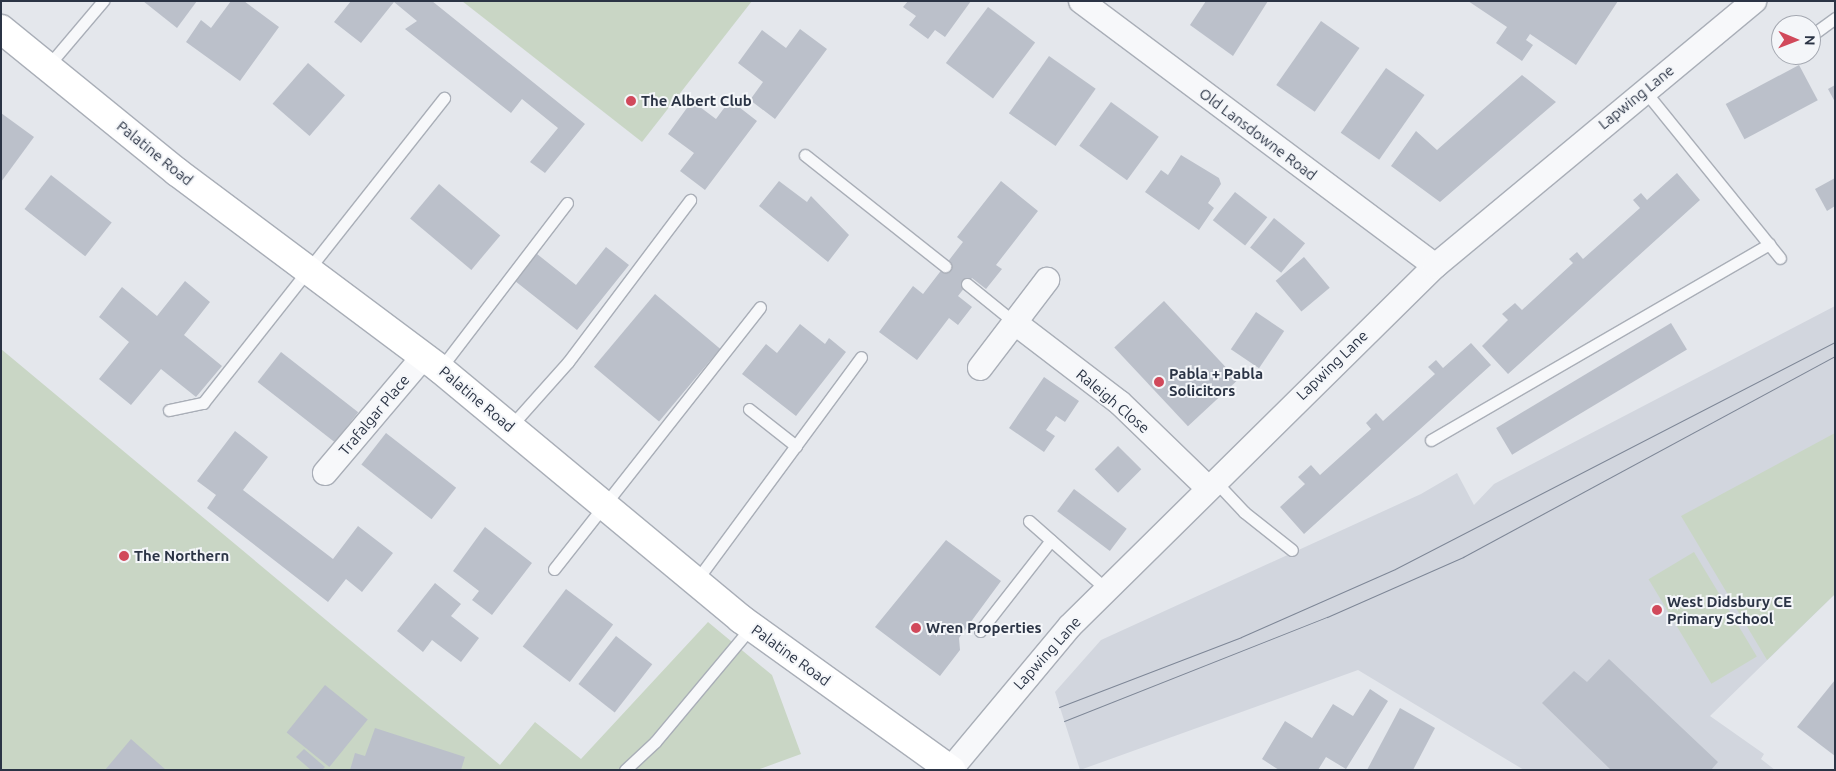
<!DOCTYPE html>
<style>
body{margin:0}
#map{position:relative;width:1836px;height:771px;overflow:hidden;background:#e4e7ec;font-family:Ubuntu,sans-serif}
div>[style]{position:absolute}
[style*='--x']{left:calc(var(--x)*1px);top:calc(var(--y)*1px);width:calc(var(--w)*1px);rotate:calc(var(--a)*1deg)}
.built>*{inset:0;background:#d2d6de}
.green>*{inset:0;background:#c9d6c5;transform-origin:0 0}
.building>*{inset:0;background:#bbc0ca;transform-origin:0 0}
.roads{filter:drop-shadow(1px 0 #a9aeb7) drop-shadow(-1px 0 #a9aeb7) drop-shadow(0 1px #a9aeb7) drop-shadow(0 -1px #a9aeb7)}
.service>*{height:11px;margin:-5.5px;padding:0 5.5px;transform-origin:5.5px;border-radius:5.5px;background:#f7f8fa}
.minor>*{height:24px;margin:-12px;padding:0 12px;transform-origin:12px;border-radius:12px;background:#f7f8fa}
.secondary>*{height:28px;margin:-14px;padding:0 14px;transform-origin:14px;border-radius:14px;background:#fff}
.tram>*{height:1px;margin:-0.5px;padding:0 0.5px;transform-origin:0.5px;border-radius:0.5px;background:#7d8696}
.dots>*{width:14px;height:14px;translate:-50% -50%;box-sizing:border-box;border:2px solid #f4f6f9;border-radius:50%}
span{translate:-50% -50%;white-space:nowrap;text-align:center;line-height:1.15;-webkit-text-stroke:4px #f4f6f9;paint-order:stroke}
.street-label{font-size:15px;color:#2b3445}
.poi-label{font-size:15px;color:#2b3445;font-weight:700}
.left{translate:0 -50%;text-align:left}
.frame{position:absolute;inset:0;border:2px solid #2b3445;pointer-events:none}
.north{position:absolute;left:1771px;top:15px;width:50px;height:50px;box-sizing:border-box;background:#f4f6f9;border:1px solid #a4a8b1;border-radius:50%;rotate:91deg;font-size:14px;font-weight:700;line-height:20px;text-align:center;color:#2b3445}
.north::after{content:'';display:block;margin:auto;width:18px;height:22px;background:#d1495b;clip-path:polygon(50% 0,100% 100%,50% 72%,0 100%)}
</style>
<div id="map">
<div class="built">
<div style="clip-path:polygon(1835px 306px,1835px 594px,1710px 716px,1764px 754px,1761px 759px,1775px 770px,1524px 770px,1358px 670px,1080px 770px,1055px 692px,1101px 640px,1421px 494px,1457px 473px,1474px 505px,1494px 484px)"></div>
</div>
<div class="green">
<div style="clip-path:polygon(462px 1px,752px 1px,642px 142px)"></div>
<div style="clip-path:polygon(1px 349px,500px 765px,535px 722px,581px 759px,708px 622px,772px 675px,801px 754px,757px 770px,1px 770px)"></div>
<div style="clip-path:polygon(1835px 433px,1835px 594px,1767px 660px,1681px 516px)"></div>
<div style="left:1694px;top:552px;width:122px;height:53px;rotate:59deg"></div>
</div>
<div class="building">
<div style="clip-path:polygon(143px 1px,197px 1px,177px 28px)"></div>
<div style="clip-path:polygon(231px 1px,244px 1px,279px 27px,240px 81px,186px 42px,201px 20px,211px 28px)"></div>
<div style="clip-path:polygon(351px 1px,432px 1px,585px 124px,545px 173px,530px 162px,558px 128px,522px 99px,511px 113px,405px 29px,417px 21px,394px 2px,361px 43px,334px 22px)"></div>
<div style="clip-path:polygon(908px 1px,971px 1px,945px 37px,935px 30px,928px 39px,909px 25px,916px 16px,903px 7px)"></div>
<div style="clip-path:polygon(1206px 1px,1268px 1px,1233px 56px,1190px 25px)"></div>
<div style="clip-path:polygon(1468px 1px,1618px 1px,1576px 65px,1530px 34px,1526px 40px,1533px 45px,1522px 61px,1496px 43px,1507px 27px)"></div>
<div style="left:988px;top:7px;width:59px;height:70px;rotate:37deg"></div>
<div style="left:1321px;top:21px;width:47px;height:78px;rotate:35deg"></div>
<div style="clip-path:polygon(800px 29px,827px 49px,775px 119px,750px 100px,763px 82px,738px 63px,762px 30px,786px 48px)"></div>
<div style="left:1049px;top:56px;width:57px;height:70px;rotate:35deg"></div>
<div style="left:308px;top:63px;width:49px;height:54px;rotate:41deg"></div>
<div style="left:1799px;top:65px;width:40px;height:83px;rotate:62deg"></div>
<div style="left:1386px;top:68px;width:47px;height:79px;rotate:35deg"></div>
<div style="clip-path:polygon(1522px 75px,1556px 102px,1440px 202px,1391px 166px,1416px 131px,1437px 150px)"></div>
<div style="clip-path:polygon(1835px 85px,1835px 102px,1828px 89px)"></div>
<div style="clip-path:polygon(730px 100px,757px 121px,705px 190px,680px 171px,694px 153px,668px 134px,692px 101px,716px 119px)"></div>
<div style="left:1111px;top:102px;width:59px;height:54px;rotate:36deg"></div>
<div style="clip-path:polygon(1px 113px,34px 137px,1px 182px)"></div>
<div style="clip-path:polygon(1181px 155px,1219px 178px,1221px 184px,1208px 203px,1214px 208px,1199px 230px,1145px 192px,1161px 170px,1168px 175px)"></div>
<div style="clip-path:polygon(1677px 173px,1700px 200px,1508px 374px,1482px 346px,1508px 320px,1502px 314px,1515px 303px,1522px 310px,1573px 263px,1569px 259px,1577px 252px,1583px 259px,1640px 208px,1633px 200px,1641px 193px,1647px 200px)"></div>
<div style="left:51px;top:175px;width:77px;height:43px;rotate:38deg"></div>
<div style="clip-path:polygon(1835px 178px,1835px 206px,1827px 211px,1815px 189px)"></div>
<div style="clip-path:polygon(779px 181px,807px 202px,811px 196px,849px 235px,828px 262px,759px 206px)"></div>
<div style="clip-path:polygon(1001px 181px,1038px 211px,996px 265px,1002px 269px,986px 289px,972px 278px,958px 296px,972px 307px,958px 325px,949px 318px,917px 360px,879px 332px,913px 286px,923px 294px,963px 242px,957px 237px)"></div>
<div style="left:439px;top:184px;width:80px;height:45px;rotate:40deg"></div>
<div style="left:1235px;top:192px;width:41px;height:36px;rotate:38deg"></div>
<div style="left:1274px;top:218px;width:40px;height:38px;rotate:39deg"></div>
<div style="clip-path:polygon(606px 247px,629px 265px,577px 330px,510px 277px,532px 250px,576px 285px)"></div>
<div style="left:1304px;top:257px;width:40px;height:37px;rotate:50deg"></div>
<div style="clip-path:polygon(185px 281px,210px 302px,184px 335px,222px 366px,196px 397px,161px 369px,131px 405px,99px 379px,129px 342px,99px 317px,122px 287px,157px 316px)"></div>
<div style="left:655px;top:294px;width:85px;height:95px;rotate:40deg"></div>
<div style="left:1164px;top:301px;width:108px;height:68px;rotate:47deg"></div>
<div style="left:1256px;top:312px;width:34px;height:45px;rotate:34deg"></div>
<div style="left:1671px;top:323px;width:31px;height:204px;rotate:59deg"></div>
<div style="clip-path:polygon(800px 324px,825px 344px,829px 338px,846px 352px,796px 416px,742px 374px,766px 344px,777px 353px)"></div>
<div style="clip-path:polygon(1471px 343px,1491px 365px,1304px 534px,1280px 507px,1305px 484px,1298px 477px,1311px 465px,1320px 475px,1371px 429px,1366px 423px,1376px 413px,1383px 421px,1435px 374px,1428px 367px,1436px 360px,1443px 368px)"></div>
<div style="left:281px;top:352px;width:98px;height:38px;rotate:38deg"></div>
<div style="clip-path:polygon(1044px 377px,1079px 401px,1065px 422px,1056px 416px,1046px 430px,1055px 436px,1044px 452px,1009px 428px)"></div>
<div style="clip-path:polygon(235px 431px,268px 457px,243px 490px,333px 559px,358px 526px,393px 553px,362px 592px,346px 579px,328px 602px,207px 508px,216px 495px,197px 481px)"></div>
<div style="left:386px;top:433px;width:89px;height:40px;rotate:38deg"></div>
<div style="left:1118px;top:446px;width:33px;height:33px;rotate:45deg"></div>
<div style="left:1074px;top:489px;width:66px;height:28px;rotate:37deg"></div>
<div style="clip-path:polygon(485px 527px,532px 563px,492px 615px,472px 600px,479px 591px,453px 571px)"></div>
<div style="clip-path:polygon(946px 540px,1001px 581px,959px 638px,960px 650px,940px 676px,875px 627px)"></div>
<div style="clip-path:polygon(435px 583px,461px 604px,451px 616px,479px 638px,461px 662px,432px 640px,423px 652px,397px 631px)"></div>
<div style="left:566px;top:589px;width:59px;height:72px;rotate:37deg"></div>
<div style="left:616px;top:636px;width:46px;height:61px;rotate:38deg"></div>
<div style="clip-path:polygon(1609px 659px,1718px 762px,1711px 770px,1611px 770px,1542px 703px,1574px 671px,1587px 682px)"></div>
<div style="clip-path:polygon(1835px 680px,1835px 756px,1797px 727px)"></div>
<div style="left:325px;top:685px;width:55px;height:61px;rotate:39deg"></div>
<div style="clip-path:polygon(1370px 689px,1388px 701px,1346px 769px,1326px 757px,1318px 770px,1279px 770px,1262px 759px,1285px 721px,1312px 738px,1333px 704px,1353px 716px)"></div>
<div style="clip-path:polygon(1400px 708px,1435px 728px,1413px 770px,1367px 770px)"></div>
<div style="clip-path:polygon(375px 728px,465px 757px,461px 770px,350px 770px,355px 753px,365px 756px)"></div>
<div style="clip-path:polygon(131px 739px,166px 770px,105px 770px)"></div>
<div style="clip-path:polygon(304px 749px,325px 767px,322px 770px,311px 770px,296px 757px)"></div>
</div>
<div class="roads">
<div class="service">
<div style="--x:1816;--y:32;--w:24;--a:-36"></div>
<div style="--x:47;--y:67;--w:87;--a:-49.7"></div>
<div style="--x:1644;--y:90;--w:216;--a:51"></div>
<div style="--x:805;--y:155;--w:179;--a:38.4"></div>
<div style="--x:967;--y:284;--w:60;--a:39"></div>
<div style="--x:440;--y:369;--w:209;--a:-52.6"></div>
<div style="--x:749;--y:409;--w:60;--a:38.2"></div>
<div style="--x:169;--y:410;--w:35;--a:-12"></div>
<div style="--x:203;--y:403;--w:389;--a:-51.7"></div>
<div style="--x:510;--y:427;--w:87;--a:-48.3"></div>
<div style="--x:568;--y:362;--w:203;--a:-53"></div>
<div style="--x:1431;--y:440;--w:391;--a:-30.1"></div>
<div style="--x:1214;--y:480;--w:44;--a:46.8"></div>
<div style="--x:1244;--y:512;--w:61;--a:38.4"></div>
<div style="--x:1029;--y:521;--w:103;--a:41.4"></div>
<div style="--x:554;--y:569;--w:333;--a:-51.8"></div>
<div style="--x:696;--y:581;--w:278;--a:-53.6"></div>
<div style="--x:980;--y:631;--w:115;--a:-52"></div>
<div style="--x:625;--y:770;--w:41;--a:-43"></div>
<div style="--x:655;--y:742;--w:151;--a:-50.1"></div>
</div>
<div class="minor">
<div style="--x:1081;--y:1;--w:442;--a:36.8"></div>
<div style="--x:1014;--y:322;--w:133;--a:37.4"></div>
<div style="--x:1120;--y:403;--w:121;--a:44"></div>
<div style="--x:980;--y:368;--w:111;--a:-52.7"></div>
<div style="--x:325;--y:473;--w:153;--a:-49.8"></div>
<div style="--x:950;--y:770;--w:187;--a:-50.2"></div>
<div style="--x:1070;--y:626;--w:513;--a:-44.6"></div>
<div style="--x:1435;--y:266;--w:415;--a:-39.7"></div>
</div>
<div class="secondary">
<div style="--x:1;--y:29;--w:227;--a:39.1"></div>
<div style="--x:177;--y:172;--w:329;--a:36.8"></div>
<div style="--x:440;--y:369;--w:391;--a:39.7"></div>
<div style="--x:741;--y:619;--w:259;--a:35.7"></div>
</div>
</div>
<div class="tram">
<div style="--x:1059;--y:707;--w:195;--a:-21"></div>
<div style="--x:1241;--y:637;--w:168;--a:-23.8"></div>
<div style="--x:1395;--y:569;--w:495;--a:-27.3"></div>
<div style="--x:1064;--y:721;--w:283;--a:-21.6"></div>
<div style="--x:1327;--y:617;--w:149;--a:-23.8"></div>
<div style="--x:1463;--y:557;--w:423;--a:-28.4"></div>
</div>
<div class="dots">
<div style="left:631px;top:101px;background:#d1495b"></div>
<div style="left:1159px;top:382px;background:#d1495b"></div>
<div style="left:124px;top:556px;background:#d1495b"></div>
<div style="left:1657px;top:610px;background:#d1495b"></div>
<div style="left:916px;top:628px;background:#d1495b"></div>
</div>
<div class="street-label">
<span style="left:1636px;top:97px;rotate:-39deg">Lapwing Lane</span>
<span style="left:1258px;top:134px;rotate:37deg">Old Lansdowne Road</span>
<span style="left:155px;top:153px;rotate:39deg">Palatine Road</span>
<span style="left:1332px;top:365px;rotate:-44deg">Lapwing Lane</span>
<span style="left:477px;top:399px;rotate:40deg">Palatine Road</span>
<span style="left:1113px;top:401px;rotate:40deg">Raleigh Close</span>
<span style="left:374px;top:415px;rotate:-50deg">Trafalgar Place</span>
<span style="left:1047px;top:653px;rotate:-48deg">Lapwing Lane</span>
<span style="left:791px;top:655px;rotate:36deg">Palatine Road</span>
</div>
<div class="poi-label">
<span class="left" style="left:641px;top:101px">The Albert Club</span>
<span class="left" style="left:1169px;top:382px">Pabla + Pabla<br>Solicitors</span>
<span class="left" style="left:134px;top:556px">The Northern</span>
<span class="left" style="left:1667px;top:610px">West Didsbury CE<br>Primary School</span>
<span class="left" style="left:926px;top:628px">Wren Properties</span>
</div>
<div class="frame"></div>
<div class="north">N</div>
</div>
